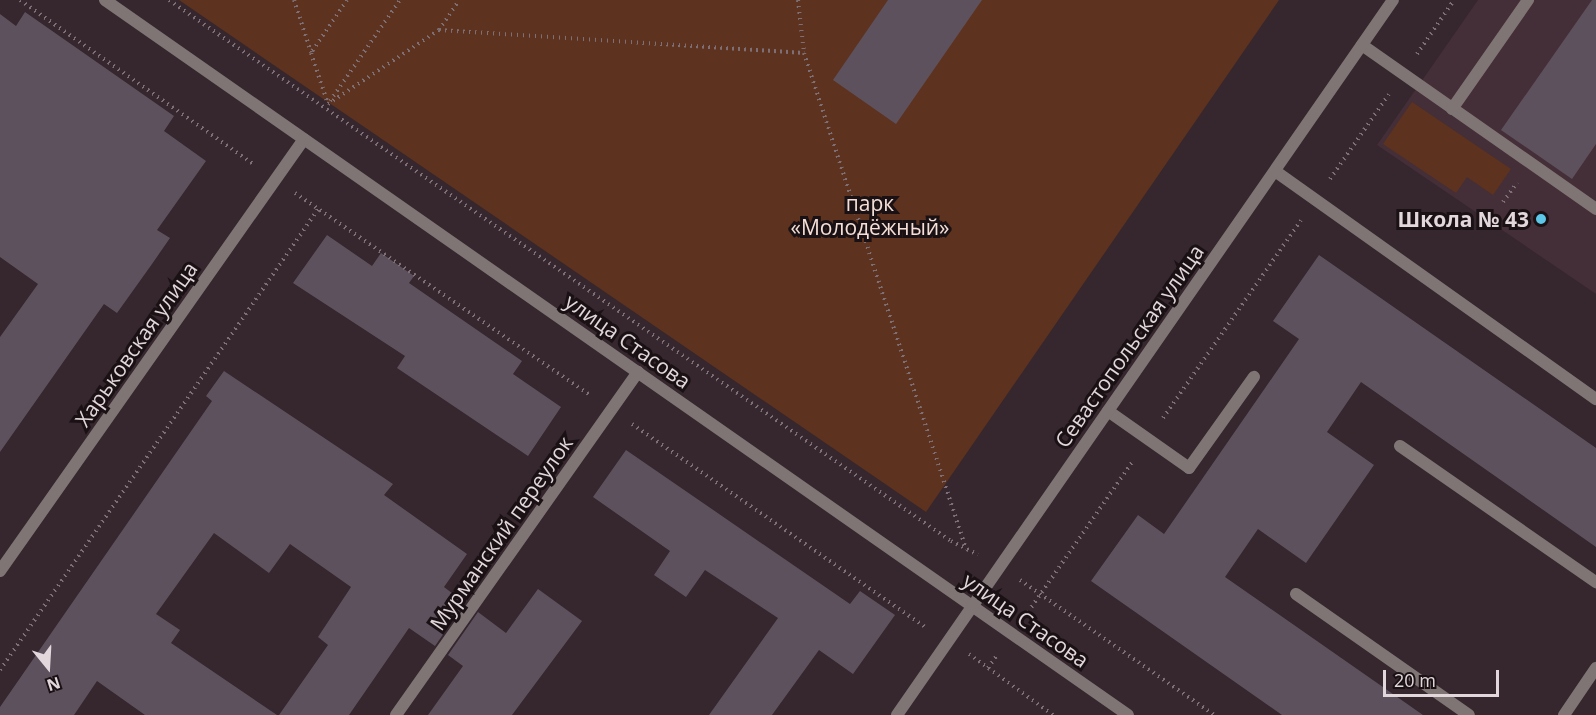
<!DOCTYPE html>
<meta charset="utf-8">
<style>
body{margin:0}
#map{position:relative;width:1596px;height:715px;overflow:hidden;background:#36262d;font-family:"Open Sans",sans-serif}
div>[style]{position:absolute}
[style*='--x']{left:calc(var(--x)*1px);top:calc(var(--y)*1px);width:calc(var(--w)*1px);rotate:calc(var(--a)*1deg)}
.built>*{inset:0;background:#442e37}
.green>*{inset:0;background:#5d321e}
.building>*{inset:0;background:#5e515e}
.path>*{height:4px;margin-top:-2px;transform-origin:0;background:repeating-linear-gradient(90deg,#7d6f75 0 1.5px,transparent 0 6px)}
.lane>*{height:12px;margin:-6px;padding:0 6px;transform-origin:6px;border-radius:6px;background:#7f7575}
.street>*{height:12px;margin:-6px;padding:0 6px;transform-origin:6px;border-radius:6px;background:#7f7575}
.dots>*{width:16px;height:16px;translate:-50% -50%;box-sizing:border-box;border:3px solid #191114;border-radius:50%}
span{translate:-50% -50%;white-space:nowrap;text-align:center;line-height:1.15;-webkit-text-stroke:6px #191114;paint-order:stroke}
.park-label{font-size:21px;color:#f5dfd6}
.poi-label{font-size:21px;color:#e2d7db;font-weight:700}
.right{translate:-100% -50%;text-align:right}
.street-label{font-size:21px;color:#e2d7db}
.north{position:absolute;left:18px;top:637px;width:60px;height:60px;-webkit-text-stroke:4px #191114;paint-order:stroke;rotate:162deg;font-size:16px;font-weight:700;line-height:24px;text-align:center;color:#e2d7db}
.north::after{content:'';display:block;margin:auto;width:21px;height:27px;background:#e2d7db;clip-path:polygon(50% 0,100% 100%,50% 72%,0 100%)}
.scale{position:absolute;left:1383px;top:670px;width:116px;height:27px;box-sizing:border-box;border:3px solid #e2d7db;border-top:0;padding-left:8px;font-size:18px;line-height:21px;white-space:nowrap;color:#e2d7db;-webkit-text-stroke:4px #191114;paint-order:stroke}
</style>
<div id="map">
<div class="built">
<div style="clip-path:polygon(1478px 0,1596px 0,1596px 294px,1377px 145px)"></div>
</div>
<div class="green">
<div style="clip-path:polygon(179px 0,1279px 0,926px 512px)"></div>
<div style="clip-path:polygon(1412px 102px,1511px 169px,1493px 195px,1467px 177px,1456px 193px,1383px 144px)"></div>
</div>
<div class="building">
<div style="clip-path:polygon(888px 0,982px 0,896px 124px,833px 80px)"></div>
<div style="clip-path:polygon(1592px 0,1596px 0,1596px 144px,1572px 179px,1501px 130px)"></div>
<div style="clip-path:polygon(25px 12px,174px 116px,164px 131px,206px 161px,157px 230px,170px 238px,152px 264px,117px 313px,104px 304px,0 452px,0 337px,38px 284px,0 257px,0 14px,16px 26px)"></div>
<div style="clip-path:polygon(327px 235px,372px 266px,381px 253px,414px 276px,409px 283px,522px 361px,513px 374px,561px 407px,528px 456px,397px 368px,405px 356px,293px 283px)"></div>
<div style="clip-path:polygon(1319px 255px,1596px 448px,1596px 547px,1361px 382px,1327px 432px,1374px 465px,1306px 563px,1258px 529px,1225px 577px,1423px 715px,1282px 715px,1091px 581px,1138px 515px,1164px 534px,1299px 339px,1273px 321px)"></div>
<div style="clip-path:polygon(224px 371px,393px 484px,384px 495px,467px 554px,444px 587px,465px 603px,435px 646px,409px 628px,349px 715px,279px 715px,328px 645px,318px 637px,351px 587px,290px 544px,269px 573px,214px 533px,156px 614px,180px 630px,171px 643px,277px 715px,145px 715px,97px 681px,74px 715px,0 715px,0 707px,212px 401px,206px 396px)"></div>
<div style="clip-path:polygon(626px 450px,850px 604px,860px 591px,895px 615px,853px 674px,819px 650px,772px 715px,709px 715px,778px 618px,705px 570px,686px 597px,654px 575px,670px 551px,593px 497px)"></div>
<div style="clip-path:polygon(538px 589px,582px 621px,512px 715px,428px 715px,463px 666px,448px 655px,478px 612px,506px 633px)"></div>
</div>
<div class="path">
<div style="--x:20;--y:0;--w:287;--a:35.1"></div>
<div style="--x:169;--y:0;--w:951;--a:34.68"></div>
<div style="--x:951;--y:541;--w:30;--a:27"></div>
<div style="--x:294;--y:0;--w:55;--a:71.9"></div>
<div style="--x:347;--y:0;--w:64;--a:124.2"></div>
<div style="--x:311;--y:53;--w:54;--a:71.6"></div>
<div style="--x:328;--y:104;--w:133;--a:-33.7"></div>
<div style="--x:439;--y:30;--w:36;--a:-56"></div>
<div style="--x:798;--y:0;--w:53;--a:83.5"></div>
<div style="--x:804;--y:53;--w:522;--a:71.91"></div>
<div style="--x:439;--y:30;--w:366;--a:3.6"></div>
<div style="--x:1417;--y:54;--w:65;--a:-55.6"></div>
<div style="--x:330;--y:101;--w:123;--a:-55.3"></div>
<div style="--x:1330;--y:179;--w:103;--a:-55.2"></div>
<div style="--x:295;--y:193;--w:359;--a:34.4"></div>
<div style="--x:1503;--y:202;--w:24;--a:-54"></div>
<div style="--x:1163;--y:418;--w:241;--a:-55.1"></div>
<div style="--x:632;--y:424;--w:359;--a:34.7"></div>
<div style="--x:1020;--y:580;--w:236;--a:34.8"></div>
<div style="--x:1028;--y:612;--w:184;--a:-55.2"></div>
<div style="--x:969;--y:654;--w:104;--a:36"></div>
<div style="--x:988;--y:668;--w:16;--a:-55"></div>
<div style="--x:0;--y:670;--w:560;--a:-55.4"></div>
</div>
<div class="lane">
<div style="--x:1362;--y:45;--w:286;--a:35"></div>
<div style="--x:1452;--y:109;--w:133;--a:-55.1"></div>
<div style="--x:1275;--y:171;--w:394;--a:35.4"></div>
<div style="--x:1108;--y:411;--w:99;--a:35.1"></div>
<div style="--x:1189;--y:468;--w:112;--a:-54.5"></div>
<div style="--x:1400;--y:446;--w:239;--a:34.8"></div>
<div style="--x:1296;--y:594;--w:211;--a:35"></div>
<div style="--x:1564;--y:715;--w:57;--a:-55.8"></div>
</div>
<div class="street">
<div style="--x:105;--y:0;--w:1248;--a:34.95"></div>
<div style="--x:0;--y:571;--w:528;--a:-54.87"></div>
<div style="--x:396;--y:715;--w:420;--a:-54.8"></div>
<div style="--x:897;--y:715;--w:870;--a:-55.25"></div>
</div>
<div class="dots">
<div style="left:1541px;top:219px;background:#5dc7e8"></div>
</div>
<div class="park-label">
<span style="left:870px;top:215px">парк<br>«Молодёжный»</span>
</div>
<div class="poi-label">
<span class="right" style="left:1529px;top:219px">Школа № 43</span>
</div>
<div class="street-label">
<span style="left:628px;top:341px;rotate:35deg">улица Стасова</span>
<span style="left:136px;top:344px;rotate:-55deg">Харьковская улица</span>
<span style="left:1129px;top:346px;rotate:-55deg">Севастопольская улица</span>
<span style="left:501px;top:533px;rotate:-55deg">Мурманский переулок</span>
<span style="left:1026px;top:620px;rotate:35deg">улица Стасова</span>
</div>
<div class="north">N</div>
<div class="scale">20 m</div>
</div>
